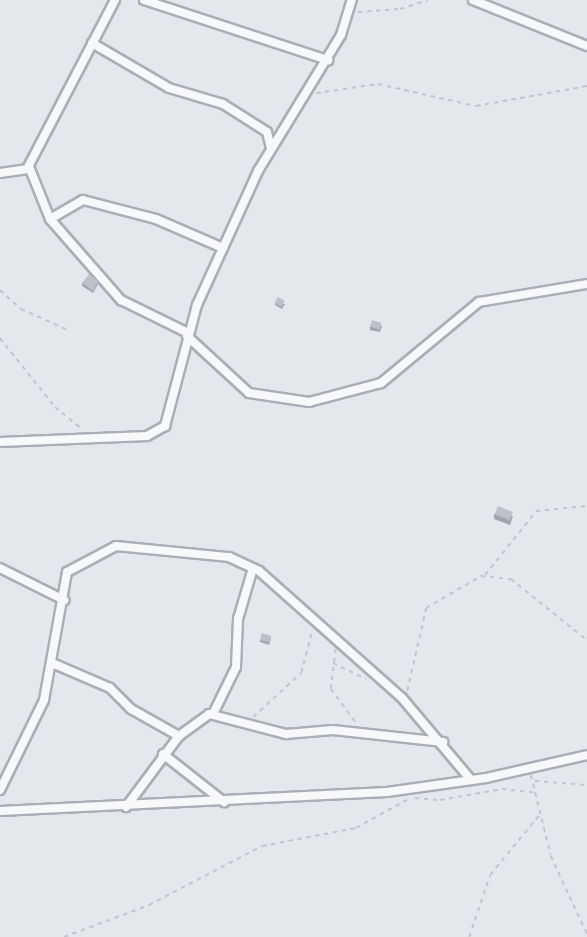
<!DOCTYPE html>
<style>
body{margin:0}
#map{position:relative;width:587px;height:937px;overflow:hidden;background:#e4e7ec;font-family:Lato,sans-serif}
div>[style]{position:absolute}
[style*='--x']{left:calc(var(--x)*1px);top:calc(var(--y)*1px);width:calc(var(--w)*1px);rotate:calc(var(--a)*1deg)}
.path>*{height:1.5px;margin-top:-0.75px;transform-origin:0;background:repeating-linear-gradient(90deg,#c2c5cb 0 4.5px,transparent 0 9px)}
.roads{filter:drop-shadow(2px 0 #a9aeb7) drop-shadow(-2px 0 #a9aeb7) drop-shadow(0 2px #a9aeb7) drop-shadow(0 -2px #a9aeb7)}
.minor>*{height:8px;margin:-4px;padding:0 4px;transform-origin:4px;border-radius:4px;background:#f7f8fa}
.wall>*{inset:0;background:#a1a5ae}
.building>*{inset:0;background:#bbc0ca;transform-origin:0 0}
span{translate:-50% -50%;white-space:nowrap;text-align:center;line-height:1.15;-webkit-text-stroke:5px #f4f6f9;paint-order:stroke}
</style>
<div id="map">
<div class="path">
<div style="--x:358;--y:12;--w:42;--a:-4.1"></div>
<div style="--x:400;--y:9;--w:29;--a:-18"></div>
<div style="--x:316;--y:93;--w:63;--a:-8.3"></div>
<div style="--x:378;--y:84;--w:100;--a:12.7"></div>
<div style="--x:476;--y:106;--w:113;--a:-10.2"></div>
<div style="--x:0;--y:290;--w:28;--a:42"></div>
<div style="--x:21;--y:309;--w:51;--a:24.1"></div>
<div style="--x:0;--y:338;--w:88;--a:51.4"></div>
<div style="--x:55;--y:407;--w:36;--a:39"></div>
<div style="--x:485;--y:575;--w:82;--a:-51.4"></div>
<div style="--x:536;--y:511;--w:51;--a:-5.6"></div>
<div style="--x:336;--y:649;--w:40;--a:97.1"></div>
<div style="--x:331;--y:689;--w:44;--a:53.4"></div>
<div style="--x:333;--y:663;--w:37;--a:26"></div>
<div style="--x:407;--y:691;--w:85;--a:-77.1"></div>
<div style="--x:426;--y:608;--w:64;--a:-30.2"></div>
<div style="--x:481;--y:576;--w:30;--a:6"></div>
<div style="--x:511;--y:579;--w:97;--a:38.8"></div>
<div style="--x:253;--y:717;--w:65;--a:-42.5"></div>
<div style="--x:301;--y:673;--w:43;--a:-75.3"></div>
<div style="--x:531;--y:775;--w:83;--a:76.1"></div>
<div style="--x:551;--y:856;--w:86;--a:65.2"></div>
<div style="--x:535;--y:781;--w:52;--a:4.4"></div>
<div style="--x:415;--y:798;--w:25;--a:5"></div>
<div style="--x:440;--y:800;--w:63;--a:-10.1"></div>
<div style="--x:502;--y:789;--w:36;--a:6"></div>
<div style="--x:64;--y:937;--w:91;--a:-20.6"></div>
<div style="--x:149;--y:905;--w:127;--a:-27.6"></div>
<div style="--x:262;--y:846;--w:96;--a:-10.8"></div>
<div style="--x:356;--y:828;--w:62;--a:-29.1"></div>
<div style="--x:469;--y:937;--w:65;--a:-71.3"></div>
<div style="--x:490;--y:875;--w:80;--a:-50.6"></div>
</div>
<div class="roads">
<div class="minor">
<div style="--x:144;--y:0;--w:194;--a:18.1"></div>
<div style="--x:473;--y:0;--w:123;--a:22"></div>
<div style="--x:92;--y:43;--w:89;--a:30.3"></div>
<div style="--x:169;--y:88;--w:56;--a:16.5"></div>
<div style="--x:223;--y:104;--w:52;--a:32.5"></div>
<div style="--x:267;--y:132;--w:16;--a:76"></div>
<div style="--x:27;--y:169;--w:191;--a:-62.5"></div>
<div style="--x:0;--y:173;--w:30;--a:-8"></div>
<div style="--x:30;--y:169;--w:54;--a:68.2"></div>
<div style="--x:50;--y:219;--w:108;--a:48.8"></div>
<div style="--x:121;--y:300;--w:75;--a:26.2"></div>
<div style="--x:50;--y:219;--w:38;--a:-30"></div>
<div style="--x:83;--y:200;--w:75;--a:14.6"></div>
<div style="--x:156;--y:219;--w:73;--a:23.4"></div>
<div style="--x:187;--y:336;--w:84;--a:42.6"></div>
<div style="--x:249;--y:393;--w:61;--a:8.5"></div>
<div style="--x:309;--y:402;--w:74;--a:-14.8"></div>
<div style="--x:381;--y:383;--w:127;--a:-39.6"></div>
<div style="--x:479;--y:302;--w:109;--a:-9.5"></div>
<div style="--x:0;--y:442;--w:147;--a:-2.3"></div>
<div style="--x:147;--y:436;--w:21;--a:-29"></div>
<div style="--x:165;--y:426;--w:125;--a:-75.2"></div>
<div style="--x:197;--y:305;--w:147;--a:-65.5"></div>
<div style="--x:258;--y:171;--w:159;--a:-58.6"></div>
<div style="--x:341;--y:35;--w:37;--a:-73"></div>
<div style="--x:0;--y:568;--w:72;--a:26.6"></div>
<div style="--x:52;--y:663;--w:63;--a:23.3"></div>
<div style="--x:110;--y:688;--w:30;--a:45"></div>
<div style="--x:131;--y:709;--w:55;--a:29.4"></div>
<div style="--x:213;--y:714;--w:52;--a:-63.9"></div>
<div style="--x:236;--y:667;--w:48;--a:-87.6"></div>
<div style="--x:238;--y:619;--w:53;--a:-73.6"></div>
<div style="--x:163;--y:754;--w:78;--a:38.2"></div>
<div style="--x:0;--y:790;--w:100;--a:-63.9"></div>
<div style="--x:44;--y:700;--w:130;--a:-79.8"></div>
<div style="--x:67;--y:572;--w:55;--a:-28"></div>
<div style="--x:116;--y:546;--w:114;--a:5.6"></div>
<div style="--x:229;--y:557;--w:33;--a:25"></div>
<div style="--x:259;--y:571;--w:191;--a:41.6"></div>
<div style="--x:402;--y:698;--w:107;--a:49.9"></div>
<div style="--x:126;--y:807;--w:89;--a:-53.3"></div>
<div style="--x:179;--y:736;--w:37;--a:-36"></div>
<div style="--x:209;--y:714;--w:80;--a:14.6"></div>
<div style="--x:286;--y:734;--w:47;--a:-4.9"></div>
<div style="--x:333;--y:730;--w:111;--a:6.2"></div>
<div style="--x:0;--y:811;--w:387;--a:-2.8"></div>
<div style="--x:387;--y:792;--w:100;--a:-8"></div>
<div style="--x:486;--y:778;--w:104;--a:-12.8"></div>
</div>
</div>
<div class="wall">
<div style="clip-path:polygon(82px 283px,98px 284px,93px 293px,82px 286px)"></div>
<div style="clip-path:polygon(275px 303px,285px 304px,282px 309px,275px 305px)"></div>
<div style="clip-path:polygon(382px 326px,380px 332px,370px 330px,370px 327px)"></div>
<div style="clip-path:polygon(494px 514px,513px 516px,510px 525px,494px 519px)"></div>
<div style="clip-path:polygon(271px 638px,269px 645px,260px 642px,260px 640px)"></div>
</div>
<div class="building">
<div style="clip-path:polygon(89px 274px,98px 281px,93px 291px,82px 283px)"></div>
<div style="left:278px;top:297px;width:8px;height:7px;rotate:30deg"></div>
<div style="left:372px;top:320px;width:10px;height:7px;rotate:17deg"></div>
<div style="left:498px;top:506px;width:16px;height:9px;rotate:22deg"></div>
<div style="clip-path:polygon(262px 633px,271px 636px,269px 642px,260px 640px)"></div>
</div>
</div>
